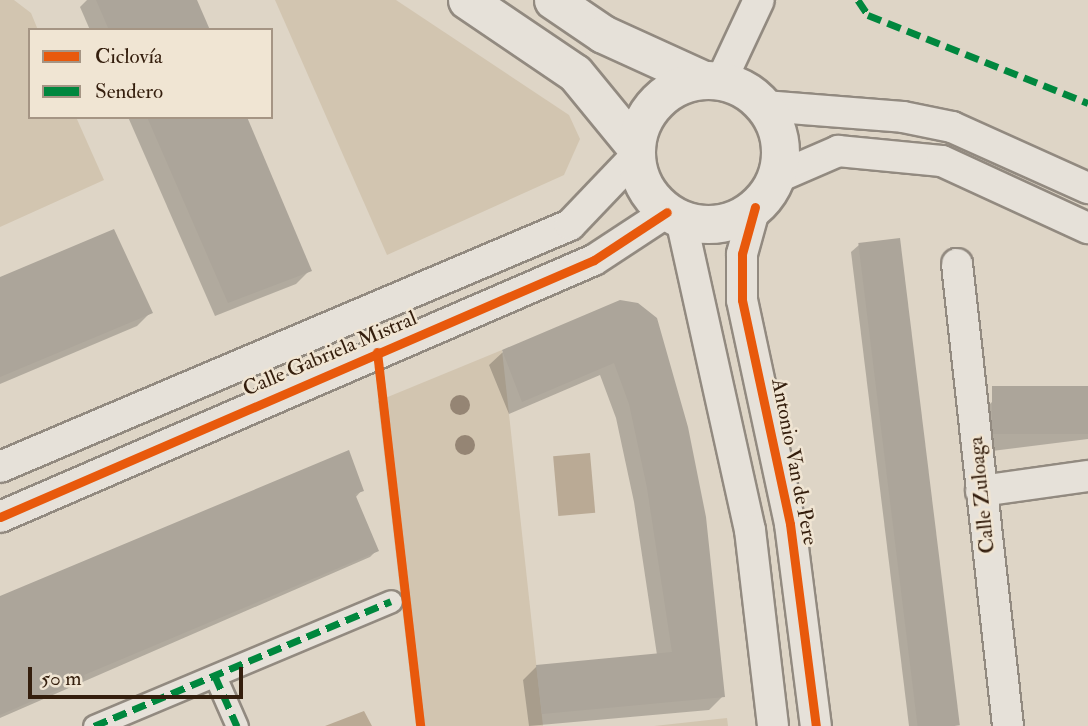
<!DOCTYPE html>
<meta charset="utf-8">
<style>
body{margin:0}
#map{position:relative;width:1088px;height:726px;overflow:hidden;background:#ded5c6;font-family:"IM FELL Double Pica",serif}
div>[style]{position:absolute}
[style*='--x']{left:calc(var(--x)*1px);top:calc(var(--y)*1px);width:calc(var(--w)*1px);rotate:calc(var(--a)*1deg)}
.green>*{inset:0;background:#d2c5b0}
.water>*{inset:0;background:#baaa95;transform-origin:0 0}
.shadow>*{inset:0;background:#0003}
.building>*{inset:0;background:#aca59a;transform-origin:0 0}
.roads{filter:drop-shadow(2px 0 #928a80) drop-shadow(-2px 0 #928a80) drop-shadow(0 2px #928a80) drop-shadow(0 -2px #928a80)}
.pedestrian>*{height:21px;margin:-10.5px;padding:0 10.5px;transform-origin:10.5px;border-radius:10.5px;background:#e6e1d9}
.minor>*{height:30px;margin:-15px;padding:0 15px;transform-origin:15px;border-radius:15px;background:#e6e1d9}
.tertiary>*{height:37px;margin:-18.5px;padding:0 18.5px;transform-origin:18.5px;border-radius:18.5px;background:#e6e1d9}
.tertiary>.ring{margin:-18.5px;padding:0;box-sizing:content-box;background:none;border:37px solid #e6e1d9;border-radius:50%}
.quiet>*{height:7px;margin-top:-3.5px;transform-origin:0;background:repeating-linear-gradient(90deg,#00873e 0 14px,transparent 0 21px)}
.cycleway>*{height:9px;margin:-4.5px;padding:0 4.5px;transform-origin:4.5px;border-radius:4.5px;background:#e8590c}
.trees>*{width:20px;height:20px;margin:-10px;border-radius:50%;background:#958574}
span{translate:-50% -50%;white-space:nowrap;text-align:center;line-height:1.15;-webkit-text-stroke:5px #f0e5d3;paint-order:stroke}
.street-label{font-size:21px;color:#341e0d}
.legend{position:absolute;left:28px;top:28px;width:245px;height:91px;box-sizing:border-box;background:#f0e5d3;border:2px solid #a59584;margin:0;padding:9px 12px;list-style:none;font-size:21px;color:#341e0d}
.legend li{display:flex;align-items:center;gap:14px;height:35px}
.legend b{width:35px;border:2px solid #a59584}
.scale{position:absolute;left:28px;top:667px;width:215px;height:32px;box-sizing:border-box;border:4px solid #341e0d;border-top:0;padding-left:9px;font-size:21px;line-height:24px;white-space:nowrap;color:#341e0d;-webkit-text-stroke:5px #f0e5d3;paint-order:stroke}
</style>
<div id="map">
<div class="green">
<div style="clip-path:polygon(0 0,14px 0,31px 13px,38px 30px,30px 30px,30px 117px,76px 117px,104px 180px,0 227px)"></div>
<div style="clip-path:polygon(275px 0,396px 0,569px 115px,580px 139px,564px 175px,387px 255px)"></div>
<div style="clip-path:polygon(502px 350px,543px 726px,416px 726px,378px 401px)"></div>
<div style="clip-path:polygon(727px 718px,728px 726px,654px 726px)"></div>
</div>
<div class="water">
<div style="left:590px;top:453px;width:60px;height:37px;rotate:85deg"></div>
<div style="clip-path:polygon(364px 711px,372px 726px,325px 726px)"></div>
</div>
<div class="shadow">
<div style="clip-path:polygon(87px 0,195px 0,208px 30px,90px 30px,80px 7px)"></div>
<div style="clip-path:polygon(128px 117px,245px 117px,310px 270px,296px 284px,215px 316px)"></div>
<div style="clip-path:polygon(859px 245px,954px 726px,909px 726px,851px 252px)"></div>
<div style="clip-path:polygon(0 279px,151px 312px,137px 326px,0 384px)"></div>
<div style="clip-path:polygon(620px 302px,723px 696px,709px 710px,529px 726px,523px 680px,537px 666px,657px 655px,634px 502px,616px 418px,600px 375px,509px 414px,489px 365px,503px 352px)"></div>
<div style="clip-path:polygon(1088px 388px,1088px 439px,992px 451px,986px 408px,993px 401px)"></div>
<div style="clip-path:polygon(362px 490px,355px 498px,377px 550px,370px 557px,0 718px,0 600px)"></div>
</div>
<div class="building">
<div style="clip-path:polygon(96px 0,197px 0,210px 30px,109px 30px)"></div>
<div style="clip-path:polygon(147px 117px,247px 117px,312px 271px,228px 303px)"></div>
<div style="clip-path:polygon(114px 229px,153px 313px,0 377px,0 277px)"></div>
<div style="left:900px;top:238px;width:491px;height:42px;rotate:83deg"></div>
<div style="clip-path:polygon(620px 300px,638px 303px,657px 318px,688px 427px,706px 517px,725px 697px,542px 714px,536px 665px,672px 652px,647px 488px,629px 404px,614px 363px,522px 402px,502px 350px)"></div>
<div style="left:1088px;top:386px;width:48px;height:96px;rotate:90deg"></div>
<div style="clip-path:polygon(349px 450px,364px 491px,355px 494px,379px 551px,84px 675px,85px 678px,0 715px,0 596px)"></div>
</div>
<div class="roads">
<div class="pedestrian">
<div style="--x:215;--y:676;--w:55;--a:66.3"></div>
<div style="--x:94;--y:726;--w:322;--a:-22.8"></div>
</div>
<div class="minor">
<div style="--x:721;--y:81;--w:89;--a:-64.9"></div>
<div style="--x:764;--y:106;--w:139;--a:4.5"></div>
<div style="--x:903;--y:117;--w:50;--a:11.5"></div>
<div style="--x:952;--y:127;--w:149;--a:24.2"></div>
<div style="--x:776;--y:178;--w:68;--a:-23.5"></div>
<div style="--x:838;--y:151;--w:104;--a:5.5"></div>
<div style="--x:942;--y:161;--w:161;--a:24.7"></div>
<div style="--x:755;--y:207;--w:49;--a:105.5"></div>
<div style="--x:742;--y:254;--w:46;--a:90"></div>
<div style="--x:742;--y:300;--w:229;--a:77.9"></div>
<div style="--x:790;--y:524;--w:204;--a:82.7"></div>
<div style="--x:681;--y:219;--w:319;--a:77.5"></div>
<div style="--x:750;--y:530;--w:197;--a:83.3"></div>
<div style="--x:957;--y:264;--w:465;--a:83.7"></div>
<div style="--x:0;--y:467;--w:619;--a:-23"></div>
<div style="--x:570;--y:225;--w:94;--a:-46.3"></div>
<div style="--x:981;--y:491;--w:108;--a:-8"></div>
<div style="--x:0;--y:517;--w:647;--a:-23.4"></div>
<div style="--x:594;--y:260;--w:87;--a:-33.3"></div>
</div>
<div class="tertiary">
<div style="--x:467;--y:0;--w:130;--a:34.1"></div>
<div style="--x:575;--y:73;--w:94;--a:50.6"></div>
<div style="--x:553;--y:0;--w:60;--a:34.2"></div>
<div style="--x:603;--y:34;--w:111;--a:24.5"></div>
<div class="ring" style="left:636px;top:80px;width:107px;height:107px"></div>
</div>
</div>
<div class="quiet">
<div style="--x:858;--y:0;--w:18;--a:56"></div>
<div style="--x:868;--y:15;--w:237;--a:21.8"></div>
<div style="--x:215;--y:676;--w:55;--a:66.3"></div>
<div style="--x:94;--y:726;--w:322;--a:-22.8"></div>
</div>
<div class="cycleway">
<div style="--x:755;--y:207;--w:49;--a:105.5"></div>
<div style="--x:742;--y:254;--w:46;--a:90"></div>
<div style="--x:742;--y:300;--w:229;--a:77.9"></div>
<div style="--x:790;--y:524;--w:204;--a:82.7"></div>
<div style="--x:377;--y:352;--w:376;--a:83.4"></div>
<div style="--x:0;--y:517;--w:647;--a:-23.4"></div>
<div style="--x:594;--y:260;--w:87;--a:-33.3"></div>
</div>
<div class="trees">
<div style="left:460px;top:405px"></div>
<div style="left:465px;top:445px"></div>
</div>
<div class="street-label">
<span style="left:330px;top:354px;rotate:-23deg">Calle Gabriela Mistral</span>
<span style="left:794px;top:462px;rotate:79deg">Antonio Van de Pere</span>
<span style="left:982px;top:495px;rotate:-96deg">Calle Zuloaga</span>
</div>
<ul class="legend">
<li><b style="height:9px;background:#e8590c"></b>Ciclovía</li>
<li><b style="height:9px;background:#00873e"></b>Sendero</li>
</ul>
<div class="scale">50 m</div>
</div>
